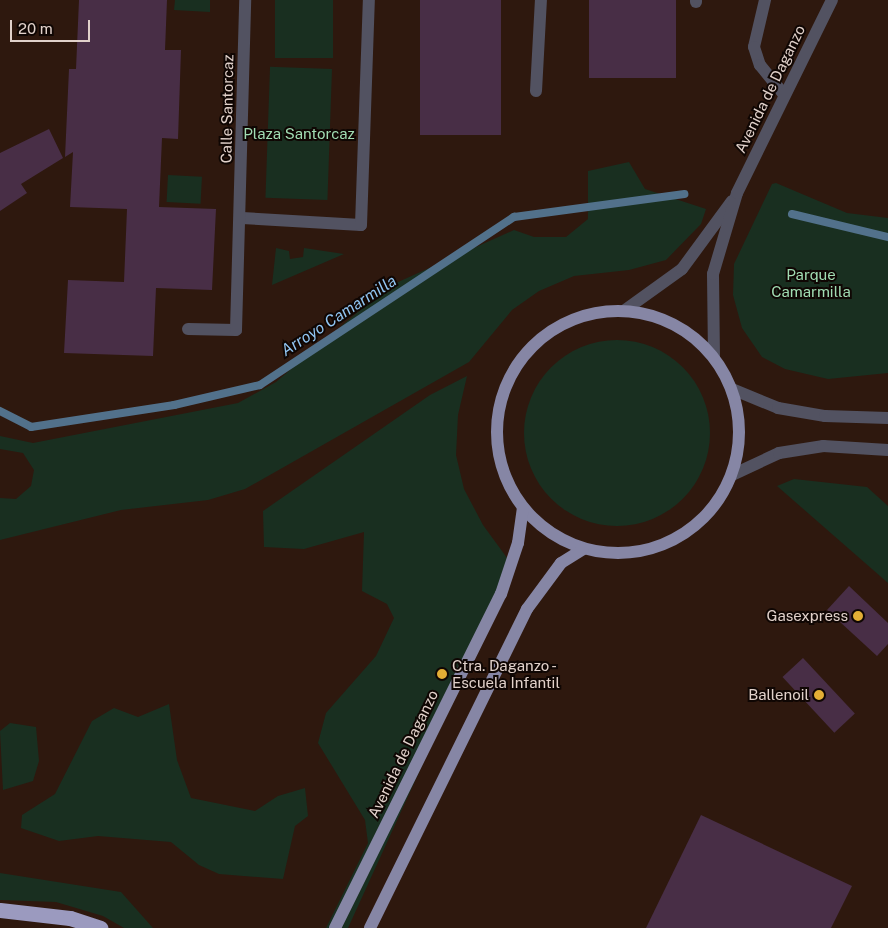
<!DOCTYPE html>
<style>
body{margin:0}
#map{position:relative;width:888px;height:928px;overflow:hidden;background:#2e180e;font-family:"Public Sans",sans-serif}
div>[style]{position:absolute}
[style*='--x']{left:calc(var(--x)*1px);top:calc(var(--y)*1px);width:calc(var(--w)*1px);rotate:calc(var(--a)*1deg)}
.green>*{inset:0;background:#192f20;transform-origin:0 0}
.round{border-radius:50%}
.stream>*{height:8px;margin:-4px;padding:0 4px;transform-origin:4px;border-radius:4px;background:#52718b}
.building>*{inset:0;background:#482e46;transform-origin:0 0}
.minor>*{height:12px;margin:-6px;padding:0 6px;transform-origin:6px;border-radius:6px;background:#525261}
.major>*{height:12px;margin:-6px;padding:0 6px;transform-origin:6px;border-radius:6px;background:#8686a5}
.major>.ring{margin:-6px;padding:0;box-sizing:content-box;background:none;border:12px solid #8686a5;border-radius:50%}
.highway>*{height:15px;margin:-7.5px;padding:0 7.5px;transform-origin:7.5px;border-radius:7.5px;background:#9b9abf}
.dots>*{width:14px;height:14px;translate:-50% -50%;box-sizing:border-box;border:2px solid #0f0603;border-radius:50%}
span{translate:-50% -50%;white-space:nowrap;text-align:center;line-height:1.15;-webkit-text-stroke:4px #0f0603;paint-order:stroke}
.street-label{font-size:15px;color:#e1d1ca}
.park-label{font-size:15px;color:#a1ddb3}
.poi-label{font-size:15px;color:#e1d1ca}
.right{translate:-100% -50%;text-align:right}
.left{translate:0 -50%;text-align:left}
.water-label{font-size:16px;color:#91c5f2;font-style:italic}
.scale{position:absolute;left:10px;top:20px;width:80px;height:22px;box-sizing:border-box;border:2px solid #e1d1ca;border-top:0;padding-left:6px;font-size:15px;line-height:18px;white-space:nowrap;color:#e1d1ca;-webkit-text-stroke:4px #0f0603;paint-order:stroke}
</style>
<div id="map">
<div class="green">
<div style="clip-path:polygon(175px 0,210px 0,210px 12px,174px 10px)"></div>
<div style="left:275px;top:0;width:58px;height:58px"></div>
<div style="left:332px;top:69px;width:131px;height:62px;rotate:92deg"></div>
<div style="clip-path:polygon(629px 162px,645px 189px,706px 209px,701px 224px,666px 260px,629px 270px,574px 276px,539px 291px,512px 310px,469px 362px,245px 489px,208px 500px,121px 510px,0 540px,0 498px,16px 499px,31px 486px,34px 470px,23px 453px,0 449px,0 436px,33px 443px,238px 403px,276px 382px,387px 287px,514px 230px,534px 237px,566px 237px,588px 219px,588px 171px)"></div>
<div style="left:168px;top:175px;width:34px;height:27px;rotate:3deg"></div>
<div style="clip-path:polygon(776px 183px,847px 213px,888px 218px,888px 373px,828px 379px,785px 369px,762px 357px,742px 328px,733px 295px,734px 264px,772px 184px)"></div>
<div style="clip-path:polygon(276px 248px,289px 251px,290px 259px,303px 257px,304px 248px,344px 254px,272px 285px)"></div>
<div class="round" style="left:524px;top:340px;width:186px;height:186px"></div>
<div style="clip-path:polygon(467px 376px,458px 415px,456px 455px,464px 489px,483px 525px,513px 566px,348px 928px,326px 928px,368px 843px,365px 820px,318px 743px,326px 713px,376px 656px,394px 618px,387px 604px,362px 591px,364px 532px,304px 549px,264px 547px,263px 511px,430px 395px)"></div>
<div style="clip-path:polygon(794px 479px,867px 487px,888px 506px,888px 583px,777px 486px)"></div>
<div style="clip-path:polygon(169px 704px,177px 760px,191px 798px,255px 811px,278px 796px,305px 788px,308px 816px,295px 826px,283px 879px,219px 874px,199px 865px,171px 842px,98px 836px,59px 841px,21px 828px,22px 815px,55px 794px,92px 721px,114px 708px,138px 717px)"></div>
<div style="clip-path:polygon(10px 723px,36px 727px,39px 761px,33px 781px,3px 790px,0 731px)"></div>
<div style="clip-path:polygon(0 873px,121px 892px,153px 928px,124px 928px,103px 916px,56px 902px,0 900px)"></div>
</div>
<div class="stream">
<div style="--x:792;--y:214;--w:99;--a:13.5"></div>
<div style="--x:0;--y:411;--w:35;--a:27"></div>
<div style="--x:31;--y:427;--w:145;--a:-8.7"></div>
<div style="--x:174;--y:405;--w:88;--a:-13.1"></div>
<div style="--x:260;--y:385;--w:305;--a:-33.5"></div>
<div style="--x:514;--y:217;--w:172;--a:-7.7"></div>
</div>
<div class="building">
<div style="clip-path:polygon(79px 0,167px 0,165px 50px,181px 50px,178px 139px,162px 138px,159px 207px,216px 209px,212px 290px,156px 288px,153px 356px,64px 353px,68px 280px,124px 282px,127px 209px,70px 207px,73px 152px,65px 157px,69px 69px,76px 69px)"></div>
<div style="left:420px;top:0;width:81px;height:135px"></div>
<div style="left:589px;top:0;width:87px;height:78px"></div>
<div style="clip-path:polygon(49px 129px,63px 158px,21px 184px,27px 193px,0 211px,0 153px)"></div>
<div style="clip-path:polygon(849px 586px,888px 623px,888px 644px,877px 656px,827px 610px)"></div>
<div style="left:803px;top:658px;width:76px;height:28px;rotate:47deg"></div>
<div style="clip-path:polygon(701px 815px,852px 886px,831px 928px,646px 928px)"></div>
</div>
<div class="minor">
<div style="--x:696;--y:0;--w:2;--a:90"></div>
<div style="--x:765;--y:0;--w:48;--a:103.2"></div>
<div style="--x:754;--y:47;--w:19;--a:72"></div>
<div style="--x:760;--y:65;--w:38;--a:51"></div>
<div style="--x:536;--y:91;--w:91;--a:-86.9"></div>
<div style="--x:242;--y:218;--w:119;--a:3.4"></div>
<div style="--x:361;--y:225;--w:225;--a:-88"></div>
<div style="--x:625;--y:310;--w:70;--a:-35.7"></div>
<div style="--x:682;--y:269;--w:84;--a:-53.7"></div>
<div style="--x:188;--y:329;--w:48;--a:1.2"></div>
<div style="--x:236;--y:330;--w:330;--a:-88.4"></div>
<div style="--x:714;--y:357;--w:83;--a:-90.7"></div>
<div style="--x:713;--y:274;--w:84;--a:-73.5"></div>
<div style="--x:737;--y:193;--w:215;--a:-63.8"></div>
<div style="--x:732;--y:389;--w:50;--a:22.4"></div>
<div style="--x:778;--y:408;--w:48;--a:9.7"></div>
<div style="--x:825;--y:416;--w:63;--a:1.8"></div>
<div style="--x:732;--y:475;--w:52;--a:-25.1"></div>
<div style="--x:779;--y:453;--w:45;--a:-9"></div>
<div style="--x:823;--y:446;--w:65;--a:3.5"></div>
</div>
<div class="major">
<div class="ring" style="left:497px;top:311px;width:230px;height:230px"></div>
<div style="--x:335;--y:928;--w:373;--a:-63.6"></div>
<div style="--x:501;--y:594;--w:54;--a:-71.6"></div>
<div style="--x:518;--y:543;--w:35;--a:-82"></div>
<div style="--x:370;--y:928;--w:356;--a:-63.8"></div>
<div style="--x:527;--y:609;--w:57;--a:-53.5"></div>
<div style="--x:561;--y:563;--w:26;--a:-32"></div>
</div>
<div class="highway">
<div style="--x:0;--y:910;--w:70;--a:6.5"></div>
<div style="--x:70;--y:918;--w:32;--a:18"></div>
</div>
<div class="dots">
<div style="left:858px;top:616px;background:#e3ae35"></div>
<div style="left:442px;top:674px;background:#e3ae35"></div>
<div style="left:819px;top:695px;background:#e3ae35"></div>
</div>
<div class="street-label">
<span style="left:770px;top:89px;rotate:-64deg">Avenida de Daganzo</span>
<span style="left:227px;top:109px;rotate:-89deg">Calle Santorcaz</span>
<span style="left:403px;top:754px;rotate:-64deg">Avenida de Daganzo</span>
</div>
<div class="park-label">
<span style="left:299px;top:134px">Plaza Santorcaz</span>
<span style="left:811px;top:283px">Parque<br>Camarmilla</span>
</div>
<div class="poi-label">
<span class="right" style="left:848px;top:616px">Gasexpress</span>
<span class="left" style="left:452px;top:674px">Ctra. Daganzo -<br>Escuela Infantil</span>
<span class="right" style="left:809px;top:695px">Ballenoil</span>
</div>
<div class="water-label">
<span style="left:339px;top:316px;rotate:-33deg">Arroyo Camarmilla</span>
</div>
<div class="scale">20 m</div>
</div>
